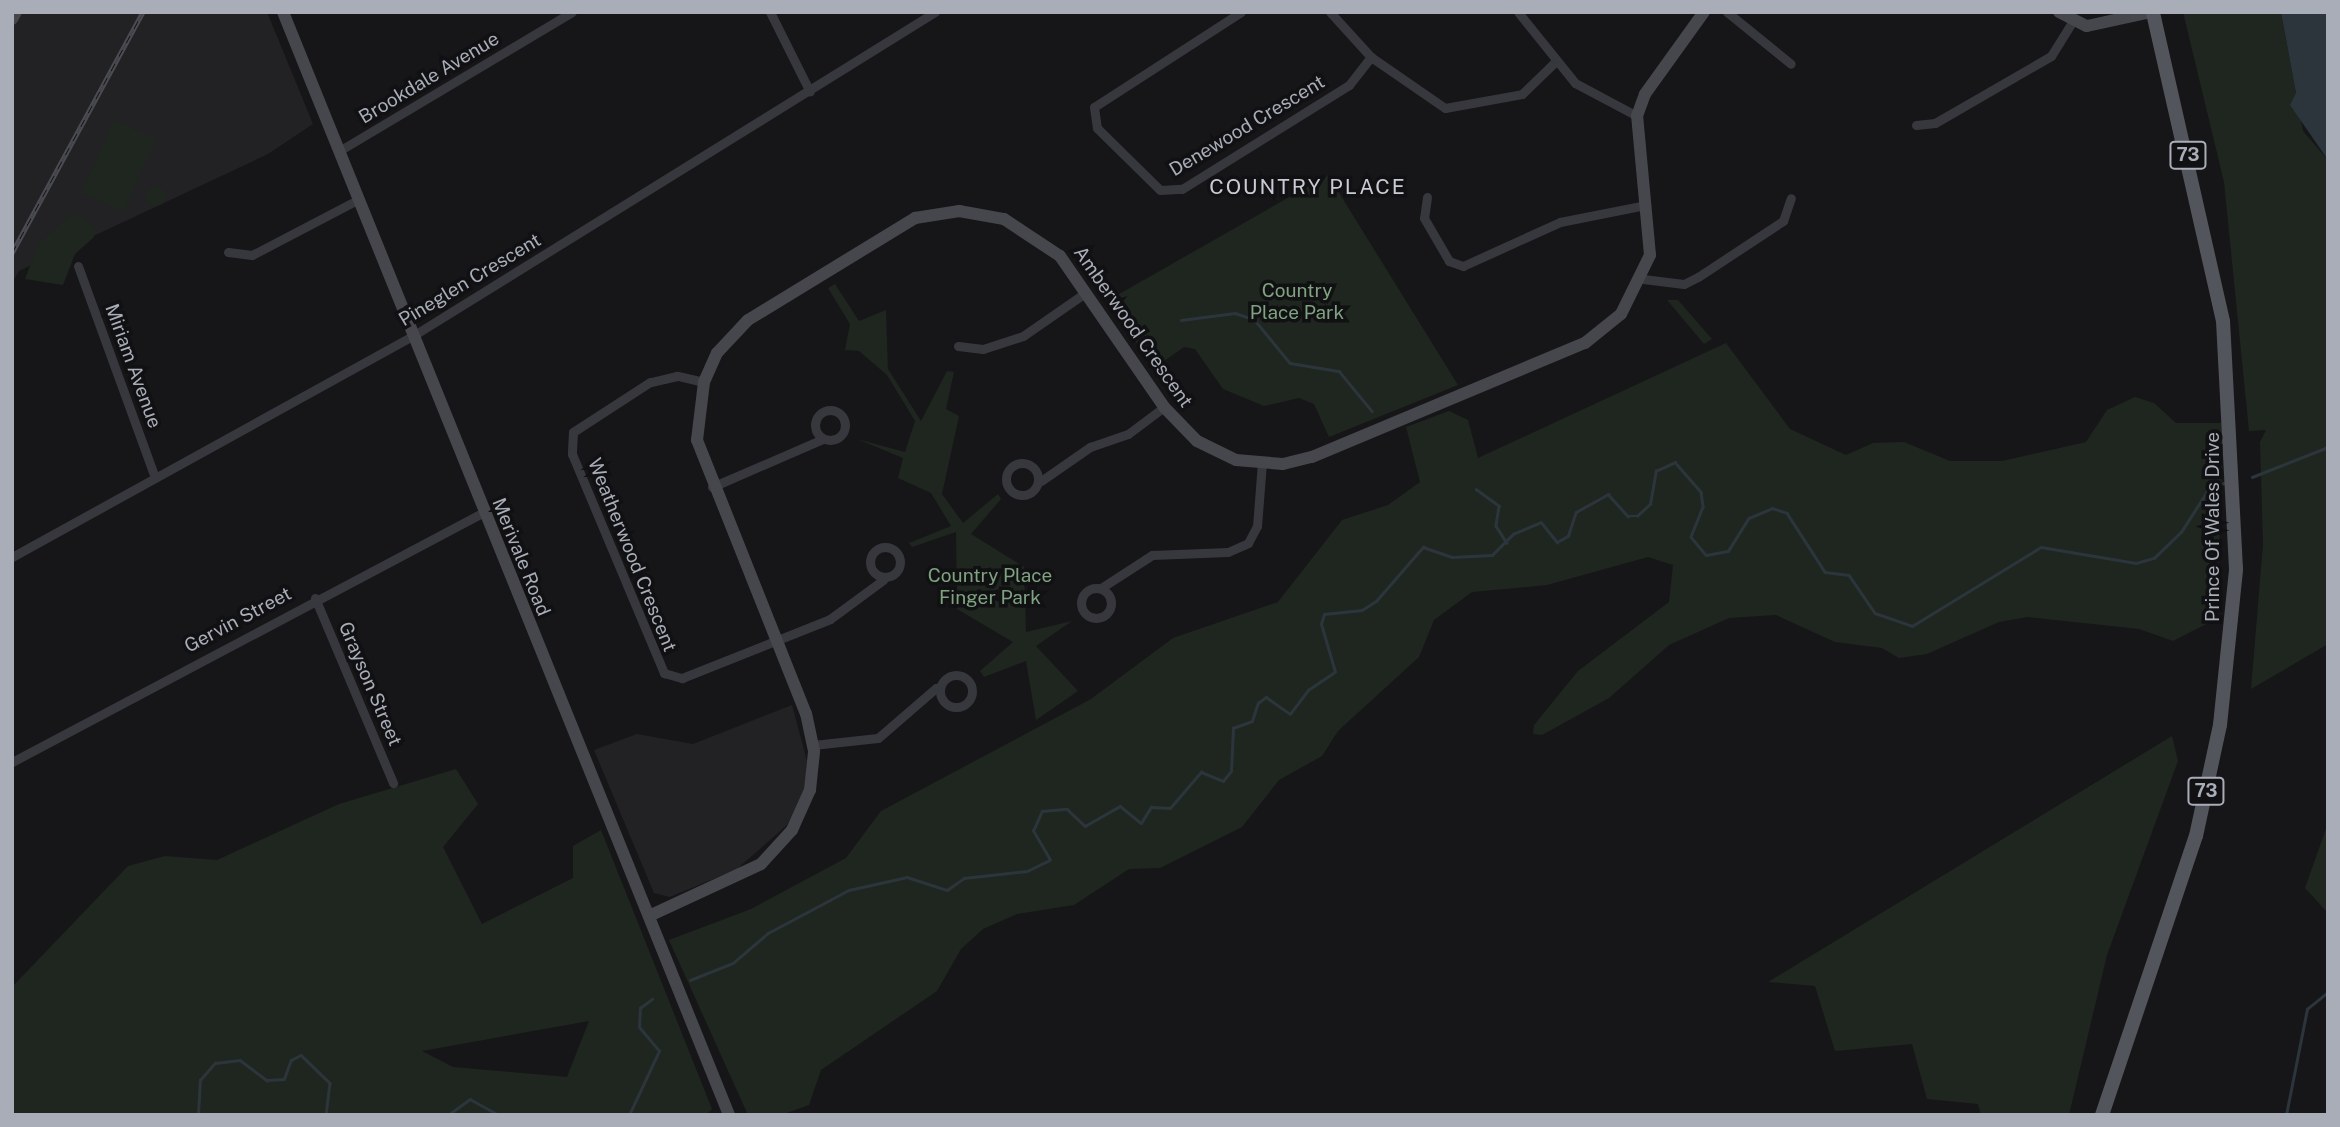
<!DOCTYPE html>
<style>
body{margin:0}
#map{position:relative;width:2340px;height:1127px;overflow:hidden;background:#161618;font-family:"Public Sans",sans-serif}
div>[style]{position:absolute}
[style*='--x']{left:calc(var(--x)*1px);top:calc(var(--y)*1px);width:calc(var(--w)*1px);rotate:calc(var(--a)*1deg)}
.built>*{inset:0;background:#222225}
.green>*{inset:0;background:#1e261f;transform-origin:0 0}
.round{border-radius:50%}
.water>*{inset:0;background:#2c353c}
.stream>*{height:2.5px;margin:-1.25px;padding:0 1.25px;transform-origin:1.25px;border-radius:1.25px;background:#2c353c}
.street>*{height:9px;margin:-4.5px;padding:0 4.5px;transform-origin:4.5px;border-radius:4.5px;background:#37383d}
.street>.ring{margin:-4.5px;padding:0;box-sizing:content-box;background:none;border:9px solid #37383d;border-radius:50%}
.secondary>*{height:12px;margin:-6px;padding:0 6px;transform-origin:6px;border-radius:6px;background:#45474d}
.primary>*{height:14px;margin:-7px;padding:0 7px;transform-origin:7px;border-radius:7px;background:#53555c}
.rail>*{height:5px;margin-top:-2.5px;transform-origin:0;background:repeating-linear-gradient(90deg,#111113 0 8px,#4a4c52 0 16px);box-sizing:border-box;border-block:2px solid #4a4c52}
span{translate:-50% -50%;white-space:nowrap;text-align:center;line-height:1.15;-webkit-text-stroke:7px #111113;paint-order:stroke}
.shield-label span{padding:2px 5px;background:#111113;border:2px solid;border-radius:5px;-webkit-text-stroke-width:0}
.shield-label{font-size:18px;color:#a8adb8;font-weight:700}
.street-label{font-size:19px;color:#a8adb8}
.park-label{font-size:19px;color:#7fa381}
.neighbourhood-label{font-size:21px;color:#c9ccd4;letter-spacing:2px}
.frame{position:absolute;inset:0;border:14px solid #a8adb8;pointer-events:none}
</style>
<div id="map">
<div class="built">
<div style="clip-path:polygon(12px 12px,267px 12px,313px 124px,268px 154px,19px 271px,12px 283px)"></div>
<div style="clip-path:polygon(792px 705px,807px 761px,805px 791px,787px 825px,737px 869px,670px 897px,654px 893px,594px 750px,637px 734px,693px 744px)"></div>
</div>
<div class="green">
<div style="clip-path:polygon(2183px 12px,2281px 12px,2303px 131px,2328px 160px,2328px 644px,2251px 689px,2263px 544px,2260px 442px,2266px 430px,2249px 431px,2224px 182px)"></div>
<div style="left:114px;top:120px;width:46px;height:80px;rotate:24deg"></div>
<div style="clip-path:polygon(1328px 175px,1458px 385px,1329px 437px,1314px 404px,1299px 398px,1264px 406px,1223px 389px,1195px 349px,1184px 347px,1154px 368px,1107px 301px)"></div>
<div class="round" style="left:146px;top:186px;width:20px;height:20px"></div>
<div style="clip-path:polygon(73px 213px,94px 228px,94px 237px,75px 254px,63px 285px,25px 279px,39px 243px)"></div>
<div style="clip-path:polygon(835px 284px,859px 321px,886px 310px,888px 369px,921px 421px,947px 371px,954px 372px,946px 409px,959px 416px,942px 494px,963px 523px,998px 494px,1001px 499px,971px 534px,1024px 567px,1026px 632px,1072px 621px,1036px 646px,1078px 691px,1036px 720px,1026px 661px,984px 677px,980px 671px,1013px 642px,957px 609px,956px 532px,912px 547px,909px 543px,951px 526px,931px 493px,898px 478px,903px 458px,857px 439px,905px 452px,915px 421px,887px 375px,859px 351px,845px 350px,850px 324px,828px 288px)"></div>
<div style="clip-path:polygon(1667px 300px,1678px 300px,1712px 339px,1704px 344px)"></div>
<div style="clip-path:polygon(1726px 343px,1790px 429px,1846px 455px,1873px 443px,1904px 442px,1950px 461px,2002px 461px,2086px 442px,2107px 410px,2135px 397px,2154px 403px,2176px 423px,2224px 423px,2216px 619px,2173px 641px,2139px 629px,2028px 617px,1999px 622px,1927px 654px,1899px 658px,1882px 648px,1835px 642px,1776px 615px,1729px 618px,1669px 645px,1609px 698px,1542px 735px,1533px 734px,1534px 725px,1578px 671px,1669px 602px,1673px 565px,1648px 557px,1547px 585px,1472px 592px,1434px 620px,1419px 657px,1338px 731px,1322px 756px,1279px 780px,1242px 827px,1160px 868px,1129px 869px,1074px 905px,1017px 914px,983px 929px,961px 949px,937px 991px,821px 1070px,809px 1105px,781px 1115px,748px 1115px,669px 940px,751px 909px,846px 858px,881px 811px,1091px 699px,1173px 638px,1278px 602px,1342px 520px,1388px 505px,1420px 482px,1406px 427px,1449px 411px,1468px 420px,1478px 458px)"></div>
<div style="clip-path:polygon(2172px 736px,2178px 761px,2107px 955px,2069px 1115px,1981px 1115px,1978px 1104px,1927px 1099px,1912px 1044px,1835px 1051px,1815px 986px,1768px 982px)"></div>
<div style="clip-path:polygon(evenodd,456px 769px,478px 804px,443px 847px,482px 924px,573px 878px,573px 846px,601px 830px,712px 1109px,706px 1115px,12px 1115px,12px 987px,128px 866px,165px 856px,217px 860px,339px 804px,456px 769px,589px 1021px,567px 1077px,453px 1067px,422px 1051px,589px 1021px)"></div>
<div style="clip-path:polygon(2328px 823px,2328px 913px,2305px 888px)"></div>
</div>
<div class="water">
<div style="clip-path:polygon(2281px 12px,2328px 12px,2328px 160px,2290px 105px,2296px 93px)"></div>
</div>
<div class="stream">
<div style="--x:1181;--y:320;--w:54;--a:-7.4"></div>
<div style="--x:1235;--y:313;--w:20;--a:18"></div>
<div style="--x:1254;--y:319;--w:57;--a:50.7"></div>
<div style="--x:1290;--y:363;--w:50;--a:9.3"></div>
<div style="--x:1339;--y:371;--w:52;--a:50.5"></div>
<div style="--x:2252;--y:477;--w:82;--a:-21.5"></div>
<div style="--x:1476;--y:489;--w:29;--a:36"></div>
<div style="--x:1499;--y:506;--w:20;--a:99"></div>
<div style="--x:1496;--y:526;--w:20;--a:57"></div>
<div style="--x:690;--y:980;--w:46;--a:-21.6"></div>
<div style="--x:733;--y:963;--w:46;--a:-40.6"></div>
<div style="--x:768;--y:933;--w:92;--a:-28"></div>
<div style="--x:849;--y:890;--w:59;--a:-12.6"></div>
<div style="--x:907;--y:877;--w:42;--a:18"></div>
<div style="--x:947;--y:890;--w:21;--a:-35"></div>
<div style="--x:964;--y:878;--w:63;--a:-6.3"></div>
<div style="--x:1027;--y:871;--w:25;--a:-26"></div>
<div style="--x:1050;--y:860;--w:34;--a:-120"></div>
<div style="--x:1033;--y:831;--w:22;--a:-66"></div>
<div style="--x:1042;--y:811;--w:25;--a:-5"></div>
<div style="--x:1067;--y:809;--w:25;--a:43"></div>
<div style="--x:1085;--y:826;--w:40;--a:-29.7"></div>
<div style="--x:1120;--y:806;--w:27;--a:39"></div>
<div style="--x:1141;--y:823;--w:19;--a:-58"></div>
<div style="--x:1151;--y:807;--w:19;--a:3"></div>
<div style="--x:1170;--y:808;--w:48;--a:-49.3"></div>
<div style="--x:1201;--y:772;--w:24;--a:22"></div>
<div style="--x:1223;--y:781;--w:13;--a:-51"></div>
<div style="--x:1231;--y:771;--w:43;--a:-87.3"></div>
<div style="--x:1233;--y:728;--w:20;--a:-20"></div>
<div style="--x:1252;--y:721;--w:19;--a:-72"></div>
<div style="--x:1258;--y:703;--w:10;--a:-37"></div>
<div style="--x:1266;--y:697;--w:29;--a:35"></div>
<div style="--x:1290;--y:714;--w:30;--a:-53"></div>
<div style="--x:1308;--y:690;--w:32;--a:-34"></div>
<div style="--x:1335;--y:672;--w:50;--a:-106.3"></div>
<div style="--x:1321;--y:624;--w:10;--a:-73"></div>
<div style="--x:1324;--y:614;--w:38;--a:-6"></div>
<div style="--x:1362;--y:610;--w:17;--a:-33"></div>
<div style="--x:1376;--y:601;--w:72;--a:-49"></div>
<div style="--x:1423;--y:547;--w:31;--a:19"></div>
<div style="--x:1452;--y:557;--w:40;--a:-2.9"></div>
<div style="--x:1492;--y:555;--w:30;--a:-45"></div>
<div style="--x:1513;--y:534;--w:30;--a:-23"></div>
<div style="--x:1541;--y:522;--w:26;--a:51"></div>
<div style="--x:1557;--y:542;--w:13;--a:-29"></div>
<div style="--x:1568;--y:536;--w:25;--a:-72"></div>
<div style="--x:1576;--y:512;--w:37;--a:-29"></div>
<div style="--x:1608;--y:494;--w:30;--a:48"></div>
<div style="--x:1628;--y:516;--w:9;--a:0"></div>
<div style="--x:1637;--y:516;--w:18;--a:-43"></div>
<div style="--x:1650;--y:504;--w:34;--a:-80"></div>
<div style="--x:1656;--y:471;--w:21;--a:-25"></div>
<div style="--x:1675;--y:462;--w:40;--a:49"></div>
<div style="--x:1701;--y:492;--w:15;--a:82"></div>
<div style="--x:1703;--y:507;--w:32;--a:112"></div>
<div style="--x:1691;--y:537;--w:23;--a:50"></div>
<div style="--x:1706;--y:555;--w:22;--a:-10"></div>
<div style="--x:1728;--y:551;--w:39;--a:-58"></div>
<div style="--x:1749;--y:518;--w:25;--a:-23"></div>
<div style="--x:1772;--y:508;--w:16;--a:18"></div>
<div style="--x:1787;--y:513;--w:70;--a:57.2"></div>
<div style="--x:1825;--y:572;--w:24;--a:7"></div>
<div style="--x:1849;--y:575;--w:46;--a:55.6"></div>
<div style="--x:1875;--y:613;--w:39;--a:19"></div>
<div style="--x:1912;--y:626;--w:151;--a:-31.5"></div>
<div style="--x:2041;--y:547;--w:96;--a:9.6"></div>
<div style="--x:2136;--y:563;--w:19;--a:-16"></div>
<div style="--x:2154;--y:558;--w:37;--a:-44"></div>
<div style="--x:2181;--y:532;--w:54;--a:-57.2"></div>
<div style="--x:2210;--y:487;--w:15;--a:-16"></div>
<div style="--x:198;--y:1115;--w:35;--a:-87"></div>
<div style="--x:200;--y:1080;--w:23;--a:-49"></div>
<div style="--x:215;--y:1063;--w:25;--a:-7"></div>
<div style="--x:240;--y:1060;--w:34;--a:37"></div>
<div style="--x:267;--y:1080;--w:17;--a:-3"></div>
<div style="--x:284;--y:1079;--w:20;--a:-70"></div>
<div style="--x:291;--y:1060;--w:11;--a:-27"></div>
<div style="--x:301;--y:1055;--w:40;--a:44"></div>
<div style="--x:330;--y:1083;--w:32;--a:97"></div>
<div style="--x:448;--y:1115;--w:27;--a:-36"></div>
<div style="--x:470;--y:1099;--w:33;--a:29"></div>
<div style="--x:629;--y:1115;--w:71;--a:-64.9"></div>
<div style="--x:659;--y:1051;--w:31;--a:-130"></div>
<div style="--x:639;--y:1027;--w:19;--a:-87"></div>
<div style="--x:640;--y:1008;--w:15;--a:-37"></div>
<div style="--x:2286;--y:1115;--w:108;--a:-78.8"></div>
<div style="--x:2307;--y:1009;--w:27;--a:-39"></div>
</div>
<div class="street">
<div style="--x:770;--y:12;--w:89;--a:63.4"></div>
<div style="--x:1241;--y:12;--w:175;--a:147.1"></div>
<div style="--x:1094;--y:107;--w:21;--a:82"></div>
<div style="--x:1097;--y:128;--w:88;--a:44.5"></div>
<div style="--x:1160;--y:190;--w:22;--a:-3"></div>
<div style="--x:1182;--y:189;--w:197;--a:-31.9"></div>
<div style="--x:1349;--y:85;--w:36;--a:-52"></div>
<div style="--x:1330;--y:12;--w:61;--a:47.7"></div>
<div style="--x:1371;--y:57;--w:90;--a:34.6"></div>
<div style="--x:1445;--y:108;--w:78;--a:-10.3"></div>
<div style="--x:1522;--y:94;--w:47;--a:-44.1"></div>
<div style="--x:1518;--y:12;--w:91;--a:51.2"></div>
<div style="--x:1575;--y:83;--w:70;--a:28"></div>
<div style="--x:1727;--y:12;--w:82;--a:39.1"></div>
<div style="--x:1916;--y:125;--w:19;--a:-6"></div>
<div style="--x:1935;--y:123;--w:134;--a:-30"></div>
<div style="--x:2051;--y:56;--w:39;--a:-58"></div>
<div style="--x:339;--y:151;--w:271;--a:-30.8"></div>
<div style="--x:1427;--y:197;--w:21;--a:98"></div>
<div style="--x:1424;--y:218;--w:50;--a:59.8"></div>
<div style="--x:1449;--y:261;--w:15;--a:20"></div>
<div style="--x:1463;--y:266;--w:107;--a:-24.4"></div>
<div style="--x:1560;--y:222;--w:88;--a:-11.2"></div>
<div style="--x:228;--y:252;--w:24;--a:7"></div>
<div style="--x:252;--y:255;--w:119;--a:-27.6"></div>
<div style="--x:78;--y:266;--w:225;--a:70"></div>
<div style="--x:1643;--y:279;--w:41;--a:7"></div>
<div style="--x:1684;--y:284;--w:16;--a:-27"></div>
<div style="--x:1698;--y:277;--w:102;--a:-33.4"></div>
<div style="--x:1783;--y:221;--w:24;--a:-71"></div>
<div style="--x:958;--y:346;--w:25;--a:7"></div>
<div style="--x:983;--y:349;--w:42;--a:-18"></div>
<div style="--x:1023;--y:336;--w:75;--a:-34.7"></div>
<div style="--x:704;--y:382;--w:28;--a:-167"></div>
<div style="--x:677;--y:376;--w:28;--a:167"></div>
<div style="--x:650;--y:382;--w:92;--a:147"></div>
<div style="--x:573;--y:432;--w:22;--a:93"></div>
<div style="--x:572;--y:454;--w:238;--a:67.2"></div>
<div style="--x:664;--y:673;--w:19;--a:16"></div>
<div style="--x:682;--y:678;--w:159;--a:-21.7"></div>
<div style="--x:830;--y:619;--w:66;--a:-36.3"></div>
<div class="ring" style="left:815px;top:410px;width:21px;height:21px"></div>
<div class="ring" style="left:1006px;top:463px;width:23px;height:23px"></div>
<div style="--x:1041;--y:481;--w:60;--a:-34.8"></div>
<div style="--x:1090;--y:447;--w:40;--a:-18.9"></div>
<div style="--x:1128;--y:434;--w:45;--a:-36.9"></div>
<div style="--x:712;--y:487;--w:121;--a:-23.4"></div>
<div class="ring" style="left:870px;top:547px;width:21px;height:21px"></div>
<div style="--x:12;--y:557;--w:456;--a:-28.9"></div>
<div style="--x:411;--y:337;--w:617;--a:-31.81"></div>
<div style="--x:1101;--y:588;--w:61;--a:-32.9"></div>
<div style="--x:1152;--y:555;--w:76;--a:-2.3"></div>
<div style="--x:1228;--y:552;--w:22;--a:-24"></div>
<div style="--x:1248;--y:543;--w:19;--a:-62"></div>
<div style="--x:1257;--y:526;--w:63;--a:-85.5"></div>
<div class="ring" style="left:1081px;top:588px;width:21px;height:21px"></div>
<div style="--x:315;--y:598;--w:201;--a:67.1"></div>
<div class="ring" style="left:940px;top:675px;width:23px;height:23px"></div>
<div style="--x:813;--y:745;--w:65;--a:-6.1"></div>
<div style="--x:878;--y:738;--w:77;--a:-40.8"></div>
<div style="--x:12;--y:762;--w:532;--a:-27.91"></div>
</div>
<div class="secondary">
<div style="--x:283;--y:12;--w:1190;--a:67.98"></div>
<div style="--x:2059;--y:12;--w:31;--a:27"></div>
<div style="--x:2087;--y:26;--w:66;--a:-12.3"></div>
<div style="--x:12;--y:19;--w:8;--a:-60"></div>
<div style="--x:649;--y:916;--w:123;--a:-24.9"></div>
<div style="--x:761;--y:864;--w:46;--a:-47.6"></div>
<div style="--x:792;--y:830;--w:44;--a:-65.8"></div>
<div style="--x:810;--y:790;--w:39;--a:-84"></div>
<div style="--x:814;--y:751;--w:38;--a:-102"></div>
<div style="--x:806;--y:714;--w:295;--a:-111.7"></div>
<div style="--x:697;--y:440;--w:58;--a:-83.1"></div>
<div style="--x:704;--y:382;--w:32;--a:-66"></div>
<div style="--x:717;--y:353;--w:45;--a:-46.8"></div>
<div style="--x:748;--y:320;--w:196;--a:-31.4"></div>
<div style="--x:915;--y:218;--w:45;--a:-9"></div>
<div style="--x:959;--y:211;--w:46;--a:10.1"></div>
<div style="--x:1004;--y:219;--w:67;--a:33.5"></div>
<div style="--x:1060;--y:256;--w:183;--a:55.4"></div>
<div style="--x:1164;--y:407;--w:47;--a:45.9"></div>
<div style="--x:1197;--y:441;--w:43;--a:26"></div>
<div style="--x:1236;--y:460;--w:47;--a:4.9"></div>
<div style="--x:1283;--y:464;--w:30;--a:-14"></div>
<div style="--x:1312;--y:457;--w:296;--a:-22.7"></div>
<div style="--x:1585;--y:343;--w:46;--a:-38.9"></div>
<div style="--x:1621;--y:314;--w:66;--a:-63.8"></div>
<div style="--x:1650;--y:255;--w:140;--a:-95.3"></div>
<div style="--x:1637;--y:116;--w:23;--a:-70"></div>
<div style="--x:1645;--y:94;--w:101;--a:-54.3"></div>
</div>
<div class="primary">
<div style="--x:2102;--y:1115;--w:294;--a:-71.4"></div>
<div style="--x:2196;--y:836;--w:114;--a:-77.8"></div>
<div style="--x:2220;--y:725;--w:157;--a:-84.1"></div>
<div style="--x:2236;--y:569;--w:248;--a:-93"></div>
<div style="--x:2223;--y:321;--w:317;--a:-102.8"></div>
</div>
<div class="rail">
<div style="--x:12;--y:253;--w:274;--a:-61.5"></div>
</div>
<div class="shield-label">
<span style="left:2188px;top:155px">73</span>
<span style="left:2206px;top:791px">73</span>
</div>
<div class="street-label">
<span style="left:429px;top:78px;rotate:-31deg">Brookdale Avenue</span>
<span style="left:1247px;top:126px;rotate:-31deg">Denewood Crescent</span>
<span style="left:470px;top:280px;rotate:-31deg">Pineglen Crescent</span>
<span style="left:1133px;top:327px;rotate:55deg">Amberwood Crescent</span>
<span style="left:133px;top:366px;rotate:70deg">Miriam Avenue</span>
<span style="left:2213px;top:527px;rotate:-90deg">Prince Of Wales Drive</span>
<span style="left:632px;top:555px;rotate:68deg">Weatherwood Crescent</span>
<span style="left:521px;top:557px;rotate:68deg">Merivale Road</span>
<span style="left:238px;top:620px;rotate:-28deg">Gervin Street</span>
<span style="left:370px;top:684px;rotate:67deg">Grayson Street</span>
</div>
<div class="park-label">
<span style="left:1297px;top:302px">Country<br>Place Park</span>
<span style="left:990px;top:587px">Country Place<br>Finger Park</span>
</div>
<div class="neighbourhood-label">
<span style="left:1308px;top:187px">COUNTRY PLACE</span>
</div>
<div class="frame"></div>
</div>
